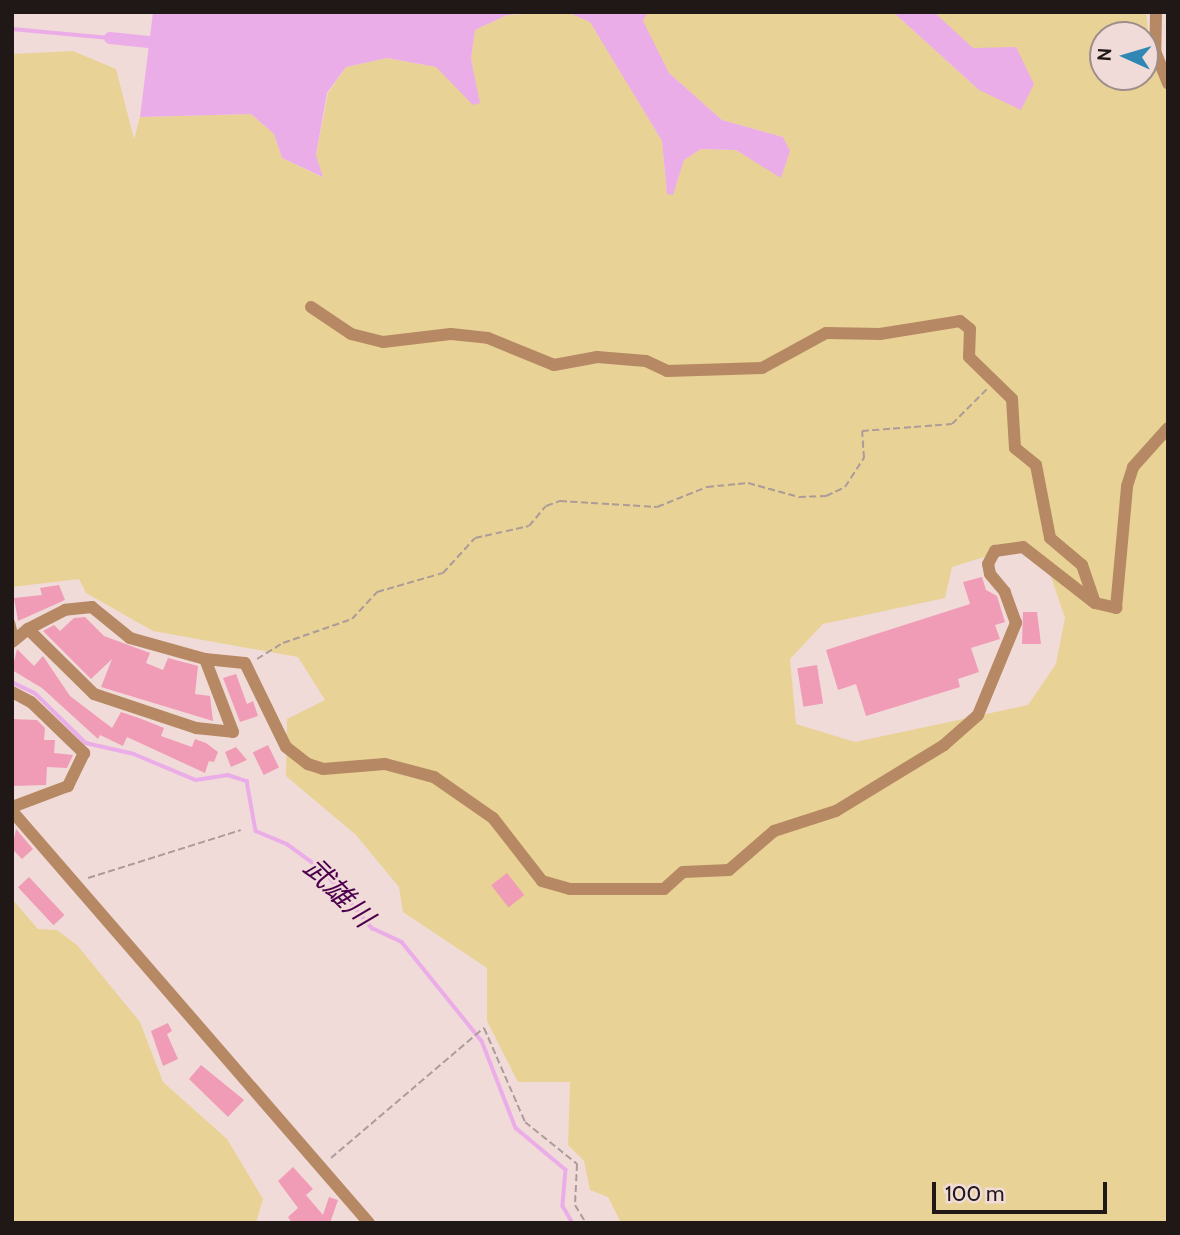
<!DOCTYPE html>
<meta charset="utf-8">
<style>
body{margin:0}
#map{position:relative;width:1180px;height:1235px;overflow:hidden;background:#f1dbd8;font-family:Cabin,"Noto Sans JP",sans-serif}
div>[style]{position:absolute}
[style*='--x']{left:calc(var(--x)*1px);top:calc(var(--y)*1px);width:calc(var(--w)*1px);rotate:calc(var(--a)*1deg)}
.green>*{inset:0;background:#e8d295}
.water>*{inset:0;background:#ebade8}
.stream>*{height:3.5px;margin:-1.75px;padding:0 1.75px;transform-origin:1.75px;border-radius:1.75px;background:#ebade8}
.canal>*{height:12px;margin:-6px;padding:0 6px;transform-origin:6px;border-radius:6px;background:#ebade8}
.building>*{inset:0;background:#f09cb7;transform-origin:0 0}
.path>*{height:2px;margin-top:-1px;transform-origin:0;background:repeating-linear-gradient(90deg,#ac9b99 0 7px,transparent 0 10.5px)}
.lane>*{height:6px;margin:-3px;padding:0 3px;transform-origin:3px;border-radius:3px;background:#b68964}
.street>*{height:12px;margin:-6px;padding:0 6px;transform-origin:6px;border-radius:6px;background:#b68964}
span{translate:-50% -50%;white-space:nowrap;text-align:center;line-height:1.15;-webkit-text-stroke:5px #f1dbd8;paint-order:stroke}
.water-label{font-size:28px;color:#4d004d;font-style:italic}
.frame{position:absolute;inset:0;border:14px solid #1f1817;pointer-events:none}
.north{position:absolute;left:1089px;top:21px;width:70px;height:70px;box-sizing:border-box;background:#f1dbd8;border:2px solid #9d8d8b;border-radius:50%;rotate:274deg;font-size:19px;font-weight:700;line-height:28px;text-align:center;color:#1f1817}
.north::after{content:'';display:block;margin:auto;width:24px;height:32px;background:#3087b6;clip-path:polygon(50% 0,100% 100%,50% 72%,0 100%)}
.scale{position:absolute;left:932px;top:1182px;width:175px;height:32px;box-sizing:border-box;border:4px solid #1f1817;border-top:0;padding-left:9px;font-size:21px;line-height:24px;white-space:nowrap;color:#1f1817;-webkit-text-stroke:5px #f1dbd8;paint-order:stroke}
</style>
<div id="map">
<div class="green">
<div style="clip-path:polygon(evenodd,567px 12px,590px 21px,662px 141px,667px 193px,673px 194px,684px 160px,701px 149px,736px 150px,781px 177px,783px 137px,722px 120px,669px 73px,642px 21px,648px 12px,893px 12px,979px 90px,972px 48px,934px 12px,1146px 12px,1152px 67px,1168px 73px,1168px 1223px,621px 1223px,608px 1197px,590px 1190px,584px 1161px,568px 1145px,570px 1082px,518px 1082px,487px 1021px,487px 968px,403px 912px,399px 887px,356px 835px,286px 776px,287px 719px,325px 700px,298px 657px,153px 631px,86px 593px,79px 579px,12px 587px,12px 54px,73px 51px,116px 69px,134px 139px,140px 117px,251px 114px,274px 134px,282px 158px,322px 177px,316px 155px,328px 93px,346px 67px,387px 58px,436px 67px,479px 102px,471px 59px,475px 30px,507px 15px,567px 12px,1103px 35px,1145px 35px,1145px 77px,1103px 77px,1103px 35px,567px 12px,1013px 548px,1048px 568px,1065px 618px,1056px 664px,1028px 705px,855px 742px,796px 724px,790px 659px,823px 624px,945px 598px,952px 567px,1013px 548px)"></div>
<div style="clip-path:polygon(12px 899px,38px 929px,57px 930px,77px 945px,140px 1022px,163px 1082px,227px 1139px,263px 1199px,256px 1223px,12px 1223px)"></div>
</div>
<div class="water">
<div style="clip-path:polygon(153px 12px,533px 12px,507px 15px,475px 30px,471px 59px,480px 103px,473px 105px,436px 67px,387px 58px,346px 67px,327px 93px,316px 155px,323px 177px,282px 158px,274px 134px,251px 114px,140px 117px)"></div>
<div style="clip-path:polygon(567px 12px,648px 12px,643px 21px,669px 73px,722px 120px,783px 137px,790px 151px,781px 178px,736px 150px,701px 149px,684px 160px,673px 195px,667px 194px,662px 141px,590px 22px)"></div>
<div style="clip-path:polygon(893px 12px,934px 12px,973px 48px,1016px 47px,1034px 84px,1021px 110px,979px 90px)"></div>
</div>
<div class="stream">
<div style="--x:12;--y:29;--w:98;--a:5.2"></div>
<div style="--x:12;--y:682;--w:25;--a:26"></div>
<div style="--x:35;--y:693;--w:71;--a:44.4"></div>
<div style="--x:86;--y:743;--w:49;--a:12.9"></div>
<div style="--x:134;--y:754;--w:67;--a:22.8"></div>
<div style="--x:196;--y:780;--w:32;--a:-9"></div>
<div style="--x:228;--y:775;--w:20;--a:18"></div>
<div style="--x:247;--y:781;--w:51;--a:79.8"></div>
<div style="--x:256;--y:831;--w:34;--a:23"></div>
<div style="--x:287;--y:844;--w:46;--a:36.1"></div>
<div style="--x:324;--y:871;--w:75;--a:49.9"></div>
<div style="--x:372;--y:928;--w:33;--a:25"></div>
<div style="--x:402;--y:942;--w:127;--a:51.1"></div>
<div style="--x:482;--y:1041;--w:93;--a:68.7"></div>
<div style="--x:516;--y:1128;--w:65;--a:40"></div>
<div style="--x:566;--y:1170;--w:36;--a:95"></div>
<div style="--x:563;--y:1206;--w:20;--a:60"></div>
</div>
<div class="canal">
<div style="--x:110;--y:38;--w:39;--a:6"></div>
</div>
<div class="building">
<div style="clip-path:polygon(982px 577px,986px 590px,997px 596px,1005px 622px,995px 625px,1000px 639px,971px 648px,979px 672px,958px 679px,960px 687px,866px 716px,856px 684px,838px 690px,826px 650px,970px 604px,963px 582px)"></div>
<div style="clip-path:polygon(59px 585px,65px 600px,18px 621px,14px 598px,42px 595px,40px 588px)"></div>
<div style="clip-path:polygon(1023px 612px,1037px 612px,1041px 644px,1022px 644px)"></div>
<div style="clip-path:polygon(85px 617px,104px 636px,150px 653px,146px 663px,163px 670px,168px 658px,198px 666px,195px 694px,210px 696px,213px 721px,101px 687px,112px 659px,91px 679px,43px 631px,54px 625px,60px 631px,74px 618px)"></div>
<div style="clip-path:polygon(17px 649px,34px 666px,43px 656px,70px 696px,112px 728px,121px 712px,139px 718px,164px 728px,161px 736px,192px 747px,195px 739px,206px 743px,218px 752px,214px 762px,209px 761px,205px 773px,127px 737px,123px 746px,100px 735px,98px 739px,42px 688px,12px 670px)"></div>
<div style="left:817px;top:665px;width:39px;height:20px;rotate:81deg"></div>
<div style="clip-path:polygon(236px 674px,247px 704px,253px 701px,258px 716px,240px 722px,223px 678px)"></div>
<div style="clip-path:polygon(12px 719px,37px 720px,45px 728px,44px 740px,55px 740px,54px 753px,73px 755px,67px 768px,47px 767px,46px 785px,12px 786px)"></div>
<div style="left:268px;top:745px;width:25px;height:17px;rotate:64deg"></div>
<div style="clip-path:polygon(236px 747px,247px 760px,231px 767px,225px 752px)"></div>
<div style="clip-path:polygon(16px 829px,33px 849px,22px 859px,12px 849px)"></div>
<div style="left:507px;top:873px;width:28px;height:20px;rotate:52deg"></div>
<div style="left:29px;top:877px;width:52px;height:15px;rotate:47deg"></div>
<div style="clip-path:polygon(168px 1023px,172px 1031px,167px 1034px,178px 1059px,163px 1066px,151px 1031px)"></div>
<div style="clip-path:polygon(201px 1065px,244px 1100px,228px 1117px,189px 1079px)"></div>
<div style="clip-path:polygon(293px 1167px,313px 1189px,306px 1195px,323px 1215px,329px 1197px,338px 1200px,330px 1223px,292px 1223px,288px 1217px,298px 1208px,278px 1181px)"></div>
</div>
<div class="path">
<div style="--x:257;--y:659;--w:31;--a:-32"></div>
<div style="--x:283;--y:643;--w:73;--a:-19.2"></div>
<div style="--x:352;--y:619;--w:37;--a:-47"></div>
<div style="--x:377;--y:592;--w:69;--a:-16.1"></div>
<div style="--x:443;--y:573;--w:47;--a:-47.6"></div>
<div style="--x:475;--y:538;--w:55;--a:-12.5"></div>
<div style="--x:529;--y:526;--w:26;--a:-50"></div>
<div style="--x:546;--y:506;--w:15;--a:-20"></div>
<div style="--x:560;--y:501;--w:97;--a:3.5"></div>
<div style="--x:657;--y:507;--w:54;--a:-21.8"></div>
<div style="--x:707;--y:487;--w:41;--a:-5.6"></div>
<div style="--x:748;--y:483;--w:53;--a:15.4"></div>
<div style="--x:799;--y:497;--w:27;--a:-2"></div>
<div style="--x:826;--y:496;--w:21;--a:-25"></div>
<div style="--x:845;--y:487;--w:35;--a:-57"></div>
<div style="--x:864;--y:458;--w:27;--a:-94"></div>
<div style="--x:862;--y:431;--w:90;--a:-4.4"></div>
<div style="--x:952;--y:424;--w:49;--a:-45"></div>
<div style="--x:88;--y:878;--w:160;--a:-17.4"></div>
<div style="--x:331;--y:1158;--w:201;--a:-40.4"></div>
<div style="--x:484;--y:1028;--w:103;--a:66.4"></div>
<div style="--x:525;--y:1122;--w:67;--a:38.9"></div>
<div style="--x:577;--y:1164;--w:41;--a:92.8"></div>
<div style="--x:575;--y:1205;--w:21;--a:59"></div>
</div>
<div class="lane">
<div style="--x:12;--y:622;--w:16;--a:76"></div>
</div>
<div class="street">
<div style="--x:1156;--y:12;--w:39;--a:91"></div>
<div style="--x:1155;--y:51;--w:35;--a:68"></div>
<div style="--x:311;--y:307;--w:48;--a:34"></div>
<div style="--x:351;--y:334;--w:33;--a:14"></div>
<div style="--x:383;--y:342;--w:68;--a:-6.7"></div>
<div style="--x:451;--y:334;--w:37;--a:6"></div>
<div style="--x:488;--y:338;--w:71;--a:22.2"></div>
<div style="--x:554;--y:365;--w:44;--a:-10.5"></div>
<div style="--x:597;--y:357;--w:49;--a:4.7"></div>
<div style="--x:646;--y:361;--w:23;--a:25"></div>
<div style="--x:667;--y:371;--w:95;--a:-1.8"></div>
<div style="--x:762;--y:368;--w:73;--a:-28.7"></div>
<div style="--x:826;--y:333;--w:54;--a:1.1"></div>
<div style="--x:880;--y:334;--w:81;--a:-9.2"></div>
<div style="--x:960;--y:321;--w:13;--a:39"></div>
<div style="--x:970;--y:329;--w:28;--a:92"></div>
<div style="--x:969;--y:357;--w:60;--a:44.3"></div>
<div style="--x:1012;--y:399;--w:49;--a:86.5"></div>
<div style="--x:1015;--y:448;--w:27;--a:39"></div>
<div style="--x:1036;--y:465;--w:74;--a:79.1"></div>
<div style="--x:1050;--y:538;--w:42;--a:40.2"></div>
<div style="--x:1082;--y:565;--w:39;--a:71"></div>
<div style="--x:12;--y:642;--w:21;--a:-39"></div>
<div style="--x:28;--y:629;--w:93;--a:44.6"></div>
<div style="--x:94;--y:694;--w:108;--a:18.4"></div>
<div style="--x:196;--y:728;--w:37;--a:6"></div>
<div style="--x:233;--y:732;--w:78;--a:-111"></div>
<div style="--x:205;--y:659;--w:78;--a:-164.4"></div>
<div style="--x:130;--y:638;--w:49;--a:-140.8"></div>
<div style="--x:92;--y:607;--w:27;--a:174"></div>
<div style="--x:65;--y:610;--w:42;--a:152.8"></div>
<div style="--x:205;--y:659;--w:40;--a:5.7"></div>
<div style="--x:245;--y:663;--w:93;--a:64"></div>
<div style="--x:286;--y:747;--w:28;--a:38"></div>
<div style="--x:308;--y:764;--w:16;--a:18"></div>
<div style="--x:323;--y:769;--w:62;--a:-4.6"></div>
<div style="--x:385;--y:764;--w:51;--a:14.9"></div>
<div style="--x:434;--y:777;--w:72;--a:34.8"></div>
<div style="--x:493;--y:818;--w:80;--a:52.1"></div>
<div style="--x:542;--y:881;--w:29;--a:16"></div>
<div style="--x:570;--y:889;--w:94;--a:0"></div>
<div style="--x:664;--y:889;--w:25;--a:-42"></div>
<div style="--x:683;--y:872;--w:46;--a:-2.5"></div>
<div style="--x:729;--y:870;--w:60;--a:-40.9"></div>
<div style="--x:774;--y:831;--w:65;--a:-17.9"></div>
<div style="--x:836;--y:811;--w:127;--a:-31.4"></div>
<div style="--x:944;--y:745;--w:45;--a:-41.4"></div>
<div style="--x:978;--y:715;--w:100;--a:-67.6"></div>
<div style="--x:1016;--y:623;--w:33;--a:-110"></div>
<div style="--x:1005;--y:592;--w:23;--a:-130"></div>
<div style="--x:990;--y:574;--w:10;--a:-101"></div>
<div style="--x:988;--y:564;--w:15;--a:-62"></div>
<div style="--x:995;--y:551;--w:28;--a:-8"></div>
<div style="--x:1023;--y:547;--w:91;--a:37.9"></div>
<div style="--x:1095;--y:603;--w:22;--a:13"></div>
<div style="--x:1116;--y:608;--w:122;--a:-84.8"></div>
<div style="--x:1127;--y:486;--w:20;--a:-72"></div>
<div style="--x:1133;--y:467;--w:52;--a:-48.1"></div>
<div style="--x:12;--y:692;--w:21;--a:28"></div>
<div style="--x:31;--y:702;--w:74;--a:43.9"></div>
<div style="--x:84;--y:753;--w:37;--a:116"></div>
<div style="--x:68;--y:786;--w:60;--a:159.4"></div>
<div style="--x:12;--y:811;--w:545;--a:49.09"></div>
</div>
<div class="water-label">
<span style="left:339px;top:892px;rotate:45deg">武雄川</span>
</div>
<div class="frame"></div>
<div class="north">N</div>
<div class="scale">100 m</div>
</div>
